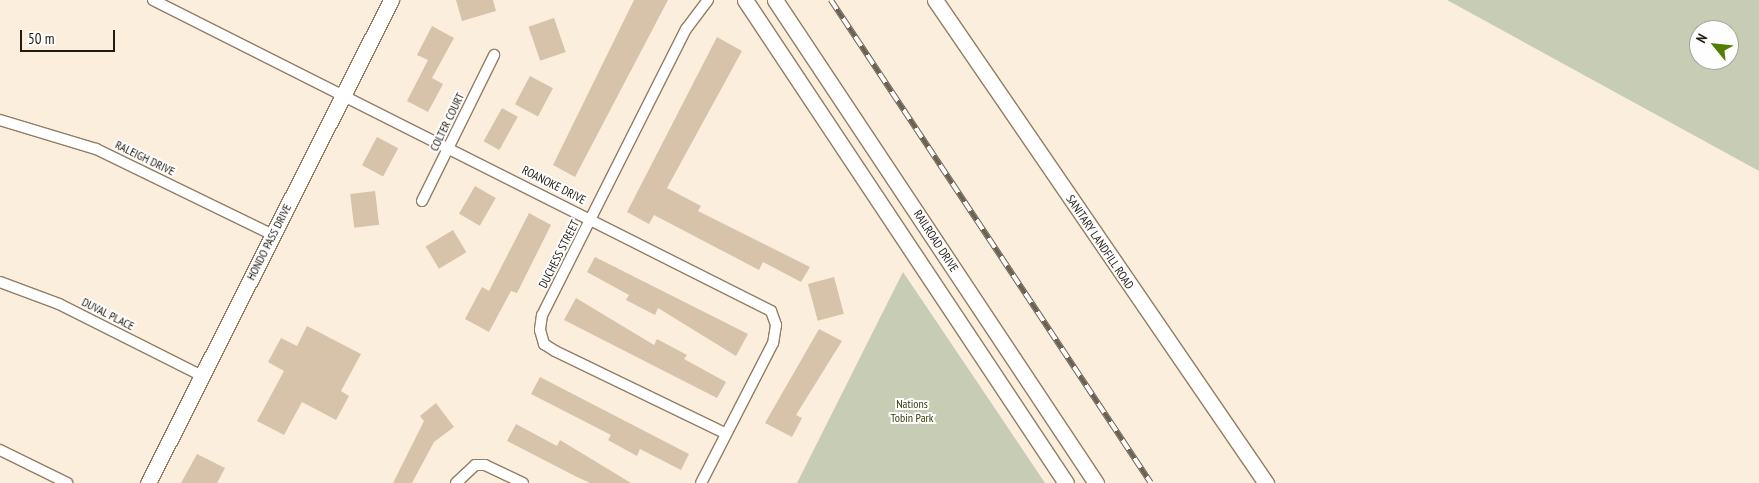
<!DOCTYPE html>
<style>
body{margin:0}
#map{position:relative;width:1759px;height:483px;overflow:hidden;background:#fceedd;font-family:"PT Sans Narrow",sans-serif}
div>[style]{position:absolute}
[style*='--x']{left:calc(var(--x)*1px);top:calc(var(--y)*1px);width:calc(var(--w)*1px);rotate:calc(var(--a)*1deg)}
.green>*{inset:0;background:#c7ccb4}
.building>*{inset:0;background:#d7c3a9;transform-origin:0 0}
.roads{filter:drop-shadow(1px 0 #927e63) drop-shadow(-1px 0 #927e63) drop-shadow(0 1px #927e63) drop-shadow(0 -1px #927e63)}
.street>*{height:10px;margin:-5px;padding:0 5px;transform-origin:5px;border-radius:5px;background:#fff}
.secondary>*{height:15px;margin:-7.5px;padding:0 7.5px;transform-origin:7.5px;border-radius:7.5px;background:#fff}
.rail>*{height:5.5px;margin-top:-2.75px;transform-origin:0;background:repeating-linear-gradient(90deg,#fefefe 0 11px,#6b6154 0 22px);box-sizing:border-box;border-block:1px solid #6b6154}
span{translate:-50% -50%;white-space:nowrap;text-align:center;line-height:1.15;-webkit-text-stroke:4px #fefefe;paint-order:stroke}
.street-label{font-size:12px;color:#221b10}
.park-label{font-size:12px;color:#373d09}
.north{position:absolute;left:1689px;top:20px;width:50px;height:50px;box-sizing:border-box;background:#fefefe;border:1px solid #a6a39f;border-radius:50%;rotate:298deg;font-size:14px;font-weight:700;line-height:20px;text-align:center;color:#221b10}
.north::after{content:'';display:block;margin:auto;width:18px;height:22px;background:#527e05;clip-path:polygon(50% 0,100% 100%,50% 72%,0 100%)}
.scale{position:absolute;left:20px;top:30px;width:95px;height:22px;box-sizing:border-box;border:2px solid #221b10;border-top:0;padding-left:6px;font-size:15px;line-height:18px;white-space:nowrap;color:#221b10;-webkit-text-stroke:4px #fefefe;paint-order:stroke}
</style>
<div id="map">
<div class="green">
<div style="clip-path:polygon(evenodd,1447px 0,1759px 0,1759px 171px,1447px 0,1699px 30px,1729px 30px,1729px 60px,1699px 60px,1699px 30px)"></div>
<div style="clip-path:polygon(903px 272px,992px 404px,1045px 483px,797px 483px)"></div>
</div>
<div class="building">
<div style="clip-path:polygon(456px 0,493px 0,496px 11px,462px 21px)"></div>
<div style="clip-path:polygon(634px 0,668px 0,575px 177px,553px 165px)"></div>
<div style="left:554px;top:18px;width:36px;height:27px;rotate:71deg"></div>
<div style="clip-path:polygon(432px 26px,454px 38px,432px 78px,443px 84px,428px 112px,407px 101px,428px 60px,417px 55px)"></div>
<div style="clip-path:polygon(717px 37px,742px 51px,667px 188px,701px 206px,698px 211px,810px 267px,801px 282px,763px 262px,759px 270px,654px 215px,649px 224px,627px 212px)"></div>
<div style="left:530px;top:76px;width:26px;height:32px;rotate:28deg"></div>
<div style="left:502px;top:108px;width:18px;height:38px;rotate:29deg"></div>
<div style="left:377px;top:137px;width:24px;height:32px;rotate:28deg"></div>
<div style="left:475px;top:186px;width:24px;height:32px;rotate:30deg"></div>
<div style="left:375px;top:191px;width:34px;height:25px;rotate:83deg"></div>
<div style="clip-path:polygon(529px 213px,551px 225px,517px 293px,511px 291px,489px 332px,465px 319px,482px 287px,489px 291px)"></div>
<div style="left:453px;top:230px;width:26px;height:32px;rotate:59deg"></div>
<div style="clip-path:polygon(595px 257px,748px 334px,736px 356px,658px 308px,655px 315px,626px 300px,629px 295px,587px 272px)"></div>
<div style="left:834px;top:277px;width:38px;height:27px;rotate:75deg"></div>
<div style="clip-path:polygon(576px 298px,654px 345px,657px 339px,687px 355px,684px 359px,726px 382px,717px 398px,564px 320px)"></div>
<div style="clip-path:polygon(307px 326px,361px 354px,341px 391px,349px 396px,336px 420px,302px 402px,284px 435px,257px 421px,284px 371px,268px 362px,281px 338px,297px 346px)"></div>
<div style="clip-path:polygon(819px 329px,842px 341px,796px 415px,802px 418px,792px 437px,765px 423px)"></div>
<div style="clip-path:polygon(540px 377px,689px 454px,681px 470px,640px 449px,637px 456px,608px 440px,611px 435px,531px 394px)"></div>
<div style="clip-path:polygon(436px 403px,454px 427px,434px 442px,412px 483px,393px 483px,424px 421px,420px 416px)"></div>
<div style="clip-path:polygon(516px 424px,557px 446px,560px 440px,631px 483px,590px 483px,577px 477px,507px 441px)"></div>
<div style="clip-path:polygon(197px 454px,225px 468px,217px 483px,181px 483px)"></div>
</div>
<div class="roads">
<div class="street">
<div style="--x:153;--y:0;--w:692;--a:26.71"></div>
<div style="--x:771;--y:311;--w:15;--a:70"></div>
<div style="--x:776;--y:325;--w:18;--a:99"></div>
<div style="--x:773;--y:343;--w:157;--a:117.2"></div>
<div style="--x:708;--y:0;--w:36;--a:127"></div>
<div style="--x:686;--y:29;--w:320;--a:116.7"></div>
<div style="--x:542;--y:315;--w:15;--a:98"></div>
<div style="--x:540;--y:330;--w:15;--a:74"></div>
<div style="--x:544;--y:344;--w:13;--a:32"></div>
<div style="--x:555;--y:351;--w:189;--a:25.8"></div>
<div style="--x:0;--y:120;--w:100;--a:16.8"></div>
<div style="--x:96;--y:149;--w:197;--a:25.9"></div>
<div style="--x:422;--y:201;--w:163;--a:-63.7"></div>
<div style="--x:0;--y:282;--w:63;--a:20.4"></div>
<div style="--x:59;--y:304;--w:160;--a:26.7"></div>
<div style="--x:0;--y:450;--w:75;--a:26.2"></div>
<div style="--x:456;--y:483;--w:26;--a:-43"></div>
<div style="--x:475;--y:465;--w:10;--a:0"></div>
<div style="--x:485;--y:465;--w:42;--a:25.3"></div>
</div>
<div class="secondary">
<div style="--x:745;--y:0;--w:580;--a:56.39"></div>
<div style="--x:775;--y:0;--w:580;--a:56.39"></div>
<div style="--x:935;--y:0;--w:586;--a:55.58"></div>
<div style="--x:148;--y:483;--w:541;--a:-63.29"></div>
</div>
</div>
<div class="rail">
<div style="--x:831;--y:0;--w:579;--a:56.47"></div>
</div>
<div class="street-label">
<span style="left:447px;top:122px;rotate:-64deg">COLTER COURT</span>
<span style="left:145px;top:158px;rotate:26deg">RALEIGH DRIVE</span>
<span style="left:554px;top:185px;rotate:27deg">ROANOKE DRIVE</span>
<span style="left:936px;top:241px;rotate:57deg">RAILROAD DRIVE</span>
<span style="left:269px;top:242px;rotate:-63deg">HONDO PASS DRIVE</span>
<span style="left:1100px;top:242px;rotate:56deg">SANITARY LANDFILL ROAD</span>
<span style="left:559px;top:254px;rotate:-63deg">DUCHESS STREET</span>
<span style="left:108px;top:314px;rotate:27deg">DUVAL PLACE</span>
</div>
<div class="park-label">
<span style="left:912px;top:411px">Nations<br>Tobin Park</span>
</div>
<div class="north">N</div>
<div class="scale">50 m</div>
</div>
